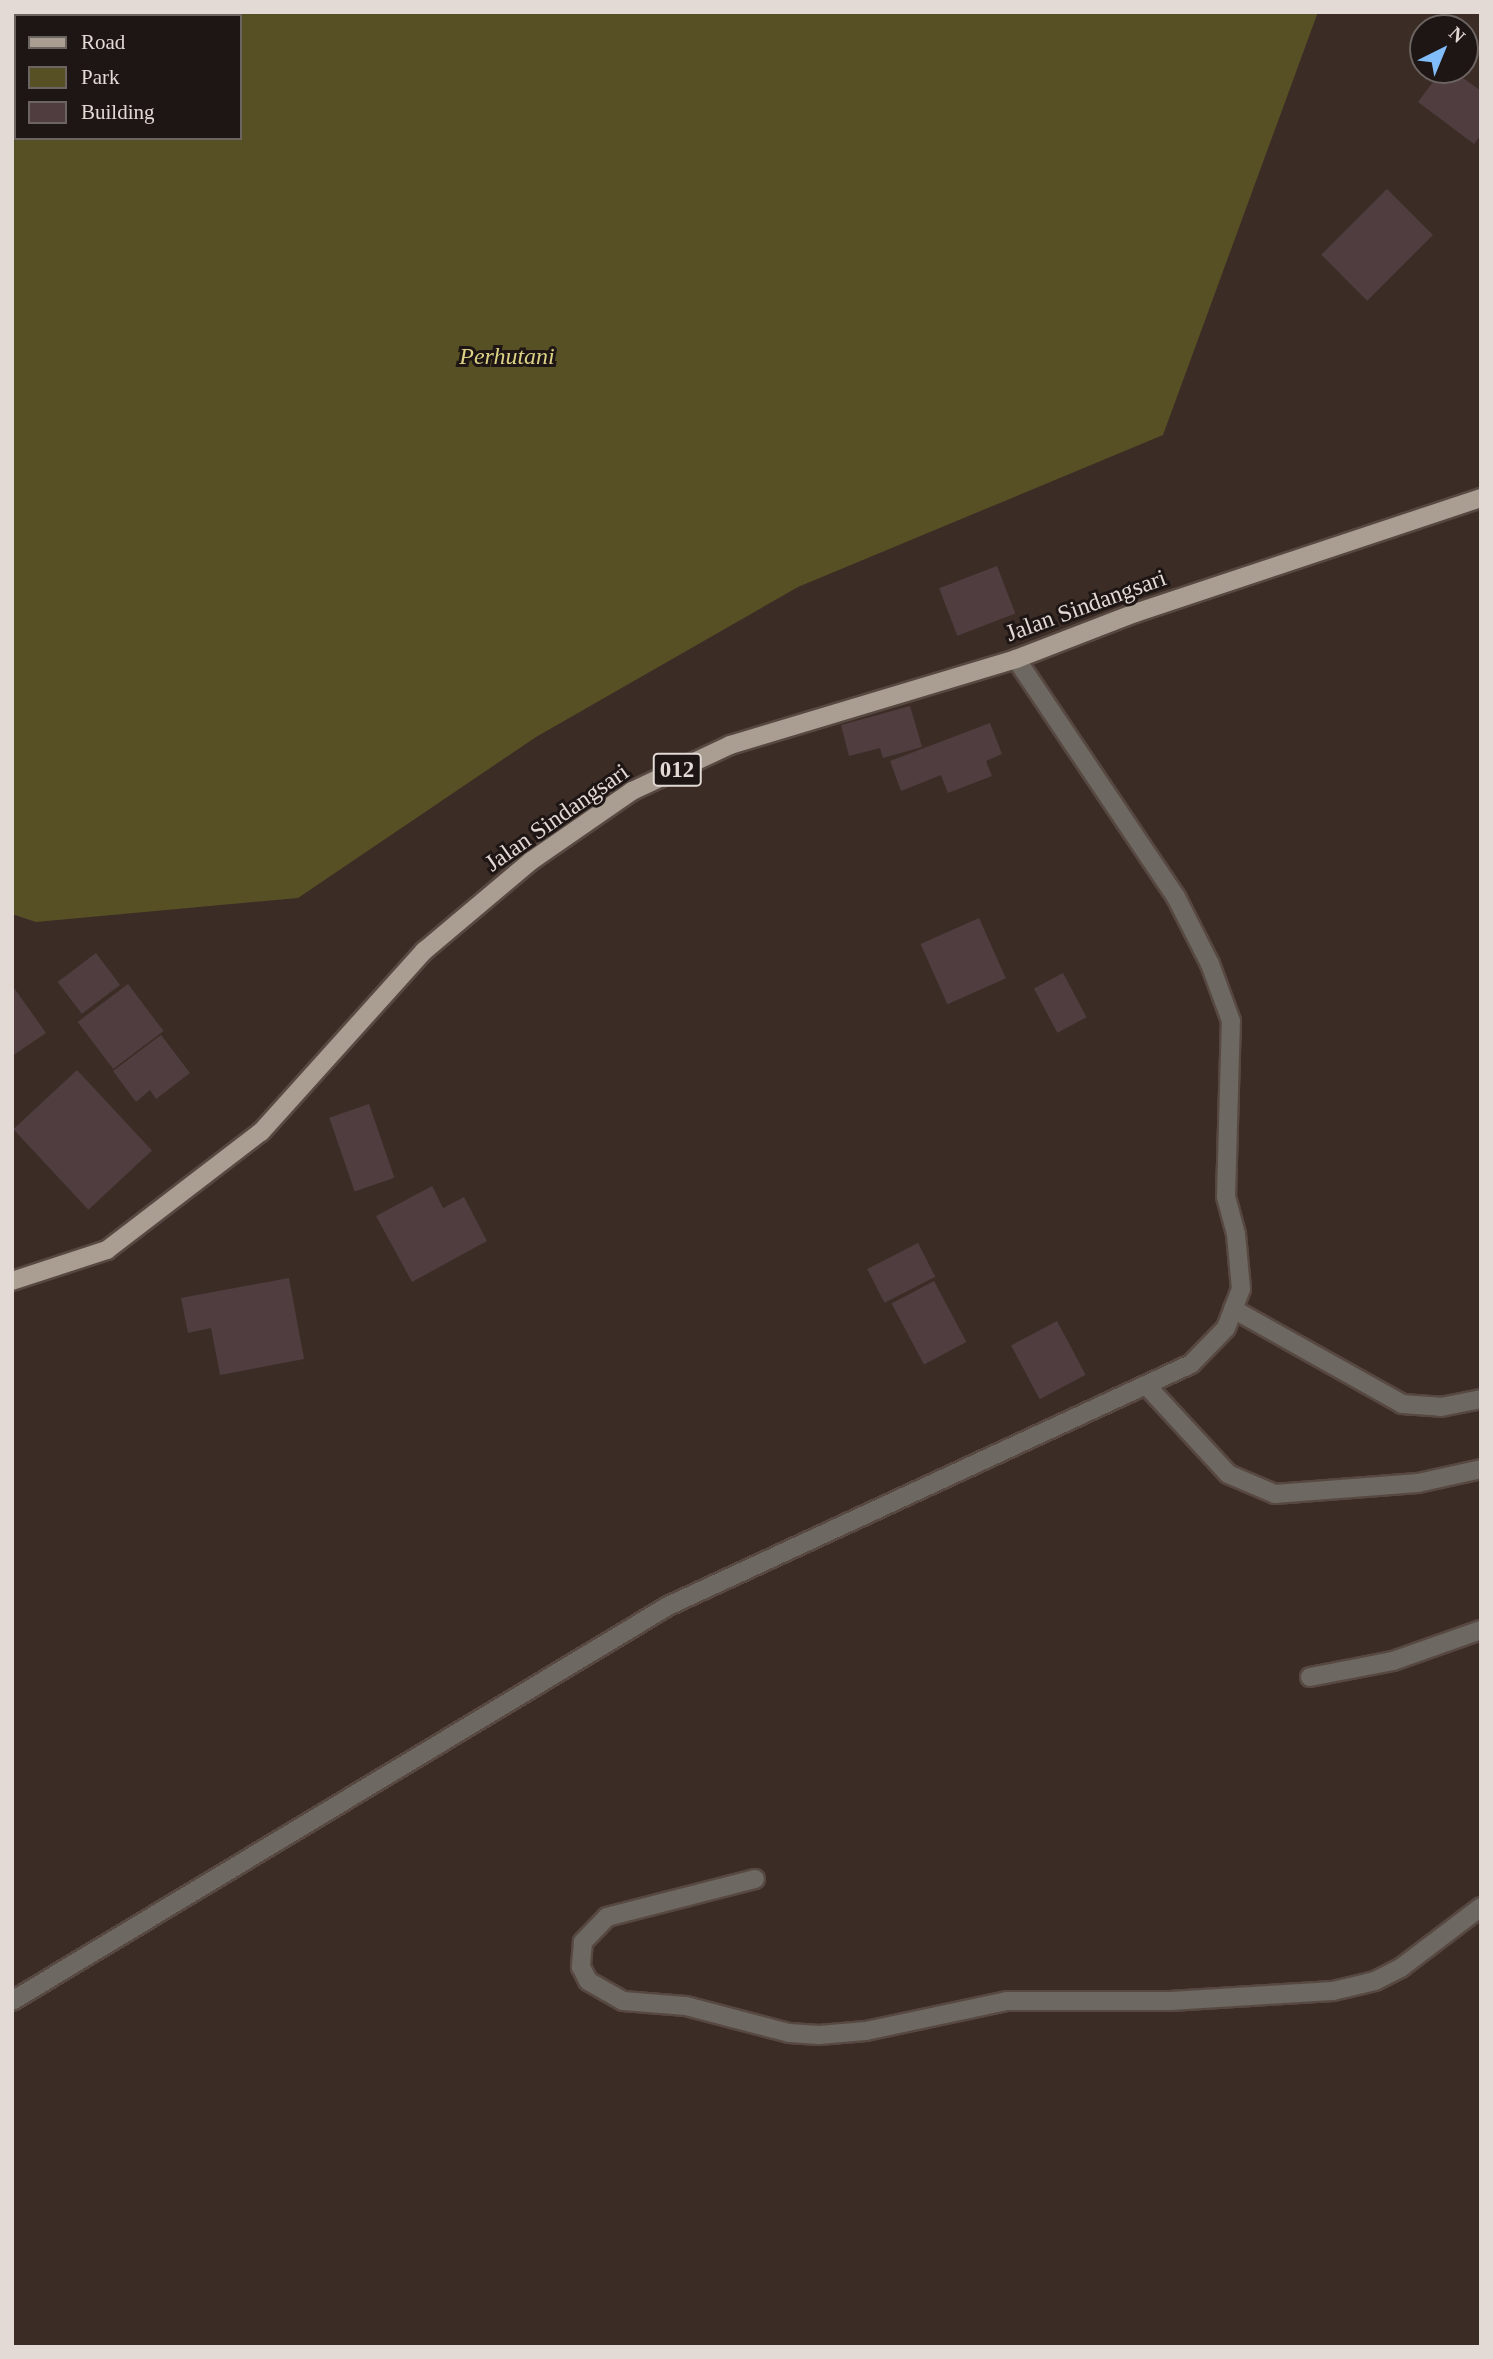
<!DOCTYPE html>
<style>
body{margin:0}
#map{position:relative;width:1493px;height:2359px;overflow:hidden;background:#3c2c26;font-family:"Times New Roman",serif}
div>[style]{position:absolute}
[style*='--x']{left:calc(var(--x)*1px);top:calc(var(--y)*1px);width:calc(var(--w)*1px);rotate:calc(var(--a)*1deg)}
.green>*{inset:0;background:#565024}
.building>*{inset:0;background:#503d3f;transform-origin:0 0}
.roads{filter:drop-shadow(2px 0 #574842) drop-shadow(-2px 0 #574842) drop-shadow(0 2px #574842) drop-shadow(0 -2px #574842)}
.minor>*{height:18px;margin:-9px;padding:0 9px;transform-origin:9px;border-radius:9px;background:#6d6861}
.major>*{height:18px;margin:-9px;padding:0 9px;transform-origin:9px;border-radius:9px;background:#a99e91}
span{translate:-50% -50%;white-space:nowrap;text-align:center;line-height:1.15;-webkit-text-stroke:6px #1d1614;paint-order:stroke}
.shield-label span{padding:2px 5px;background:#1d1614;border:2px solid;border-radius:5px;-webkit-text-stroke-width:0}
.shield-label{font-size:23px;color:#e3d9d5;font-weight:700}
.park-label{font-size:24px;color:#dcd184;font-style:italic}
.street-label{font-size:24px;color:#e3d9d5}
.frame{position:absolute;inset:0;border:14px solid #e3d9d5;pointer-events:none}
.legend{position:absolute;left:14px;top:14px;width:228px;height:126px;box-sizing:border-box;background:#1d1614;border:2px solid #6c6461;margin:0;padding:9px 12px;list-style:none;font-size:21px;color:#e3d9d5}
.legend li{display:flex;align-items:center;gap:14px;height:35px}
.legend b{width:35px;border:2px solid #6c6461}
.north{position:absolute;left:1409px;top:14px;width:70px;height:70px;box-sizing:border-box;background:#1d1614;border:2px solid #6c6461;border-radius:50%;rotate:43deg;font-size:19px;font-weight:700;line-height:28px;text-align:center;color:#e3d9d5}
.north::after{content:'';display:block;margin:auto;width:24px;height:32px;background:#80bdfa;clip-path:polygon(50% 0,100% 100%,50% 72%,0 100%)}
</style>
<div id="map">
<div class="green">
<div style="clip-path:polygon(evenodd,12px 12px,1318px 12px,1163px 435px,798px 587px,536px 737px,298px 898px,36px 922px,12px 914px,12px 12px,16px 16px,240px 16px,240px 138px,16px 138px,16px 16px)"></div>
</div>
<div class="building">
<div style="clip-path:polygon(1442px 70px,1452px 70px,1481px 91px,1481px 135px,1474px 144px,1418px 102px)"></div>
<div style="left:1387px;top:189px;width:65px;height:93px;rotate:45deg"></div>
<div style="left:997px;top:566px;width:51px;height:62px;rotate:69deg"></div>
<div style="clip-path:polygon(910px 706px,922px 747px,883px 758px,880px 748px,849px 756px,841px 725px)"></div>
<div style="clip-path:polygon(990px 723px,1002px 754px,986px 761px,992px 776px,948px 793px,941px 775px,901px 791px,890px 761px)"></div>
<div style="left:979px;top:918px;width:66px;height:64px;rotate:66deg"></div>
<div style="left:96px;top:953px;width:40px;height:48px;rotate:53deg"></div>
<div style="left:1063px;top:973px;width:50px;height:33px;rotate:62deg"></div>
<div style="left:128px;top:984px;width:59px;height:63px;rotate:53deg"></div>
<div style="clip-path:polygon(12px 985px,46px 1033px,12px 1056px)"></div>
<div style="clip-path:polygon(161px 1035px,190px 1073px,156px 1099px,150px 1090px,136px 1102px,113px 1071px)"></div>
<div style="left:77px;top:1070px;width:110px;height:87px;rotate:47deg"></div>
<div style="left:369px;top:1104px;width:78px;height:42px;rotate:71deg"></div>
<div style="clip-path:polygon(432px 1186px,443px 1208px,464px 1197px,487px 1241px,412px 1282px,376px 1216px)"></div>
<div style="left:918px;top:1243px;width:38px;height:57px;rotate:63deg"></div>
<div style="clip-path:polygon(289px 1278px,304px 1359px,220px 1375px,211px 1328px,188px 1333px,181px 1298px)"></div>
<div style="left:934px;top:1281px;width:69px;height:48px;rotate:62deg"></div>
<div style="left:1057px;top:1321px;width:61px;height:52px;rotate:62deg"></div>
</div>
<div class="roads">
<div class="minor">
<div style="--x:1233;--y:1309;--w:194;--a:29.3"></div>
<div style="--x:1402;--y:1404;--w:39;--a:4"></div>
<div style="--x:1441;--y:1407;--w:41;--a:-11.3"></div>
<div style="--x:1146;--y:1385;--w:121;--a:47.3"></div>
<div style="--x:1228;--y:1474;--w:51;--a:23.1"></div>
<div style="--x:1275;--y:1494;--w:143;--a:-4.4"></div>
<div style="--x:1418;--y:1483;--w:65;--a:-12.5"></div>
<div style="--x:1310;--y:1677;--w:85;--a:-10.9"></div>
<div style="--x:1393;--y:1661;--w:93;--a:-19.4"></div>
<div style="--x:755;--y:1879;--w:153;--a:165.6"></div>
<div style="--x:607;--y:1917;--w:35;--a:134"></div>
<div style="--x:583;--y:1942;--w:25;--a:95"></div>
<div style="--x:581;--y:1967;--w:16;--a:63"></div>
<div style="--x:588;--y:1981;--w:40;--a:29.7"></div>
<div style="--x:623;--y:2001;--w:63;--a:4.5"></div>
<div style="--x:686;--y:2006;--w:106;--a:14.7"></div>
<div style="--x:789;--y:2033;--w:30;--a:4"></div>
<div style="--x:819;--y:2035;--w:47;--a:-4.9"></div>
<div style="--x:866;--y:2031;--w:144;--a:-12"></div>
<div style="--x:1007;--y:2001;--w:163;--a:0"></div>
<div style="--x:1170;--y:2001;--w:163;--a:-3.5"></div>
<div style="--x:1333;--y:1991;--w:43;--a:-13.4"></div>
<div style="--x:1375;--y:1981;--w:30;--a:-27"></div>
<div style="--x:1402;--y:1967;--w:99;--a:-37.2"></div>
<div style="--x:12;--y:2001;--w:766;--a:-31.05"></div>
<div style="--x:668;--y:1606;--w:576;--a:-24.83"></div>
<div style="--x:1191;--y:1364;--w:50;--a:-45.8"></div>
<div style="--x:1226;--y:1328;--w:42;--a:-69"></div>
<div style="--x:1241;--y:1289;--w:55;--a:-95.2"></div>
<div style="--x:1236;--y:1234;--w:38;--a:-105"></div>
<div style="--x:1226;--y:1197;--w:176;--a:-88.4"></div>
<div style="--x:1231;--y:1021;--w:61;--a:-110.2"></div>
<div style="--x:1210;--y:964;--w:75;--a:-116.9"></div>
<div style="--x:1176;--y:897;--w:287;--a:-123.9"></div>
</div>
<div class="major">
<div style="--x:12;--y:1281;--w:100;--a:-18.1"></div>
<div style="--x:107;--y:1250;--w:194;--a:-37.5"></div>
<div style="--x:261;--y:1132;--w:244;--a:-48"></div>
<div style="--x:424;--y:951;--w:140;--a:-40.1"></div>
<div style="--x:531;--y:861;--w:123;--a:-34.7"></div>
<div style="--x:632;--y:791;--w:108;--a:-25.1"></div>
<div style="--x:730;--y:745;--w:299;--a:-16.7"></div>
<div style="--x:1016;--y:659;--w:128;--a:-21.1"></div>
<div style="--x:1135;--y:613;--w:365;--a:-18.4"></div>
</div>
</div>
<div class="shield-label">
<span style="left:677px;top:770px">012</span>
</div>
<div class="park-label">
<span style="left:507px;top:357px">Perhutani</span>
</div>
<div class="street-label">
<span style="left:1086px;top:606px;rotate:-20deg">Jalan Sindangsari</span>
<span style="left:557px;top:818px;rotate:-35deg">Jalan Sindangsari</span>
</div>
<div class="frame"></div>
<ul class="legend">
<li><b style="height:9px;background:#a99e91"></b>Road</li>
<li><b style="height:19px;background:#565024"></b>Park</li>
<li><b style="height:19px;background:#503d3f"></b>Building</li>
</ul>
<div class="north">N</div>
</div>
